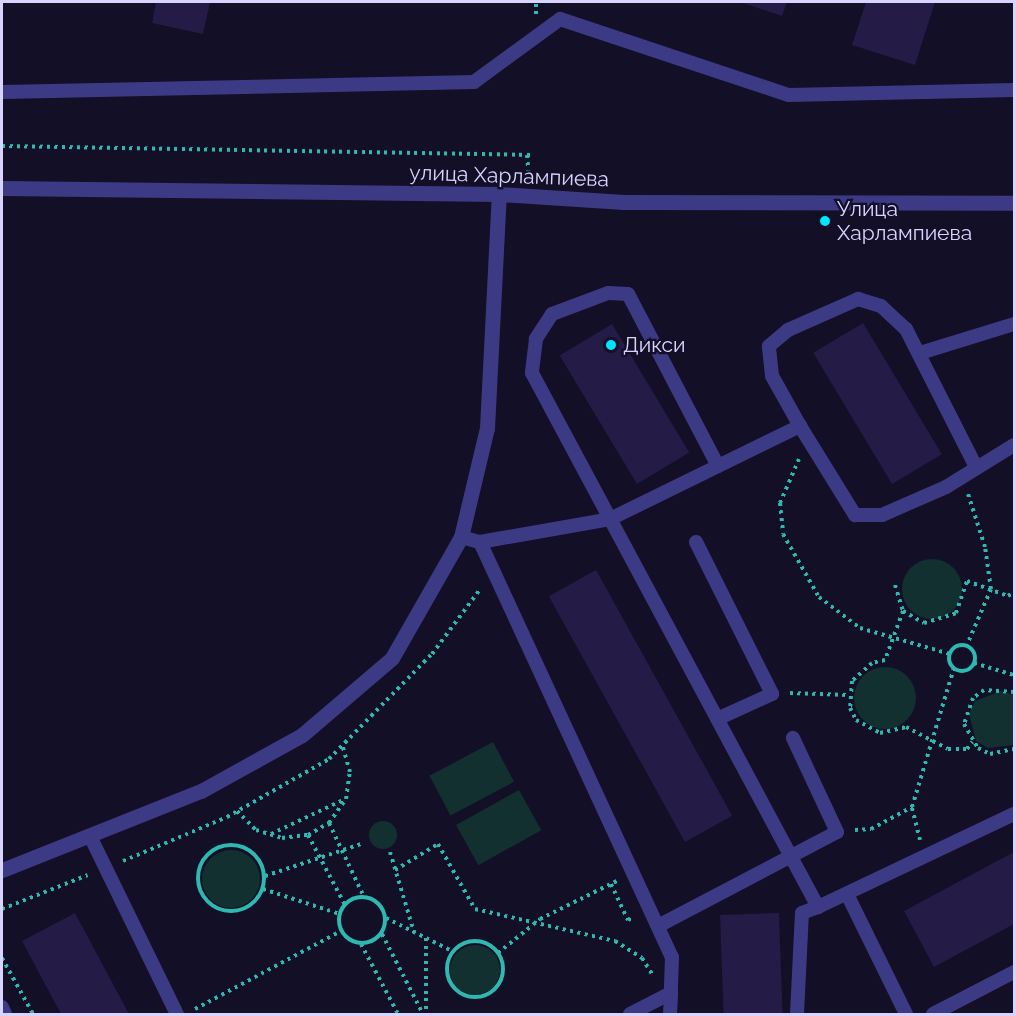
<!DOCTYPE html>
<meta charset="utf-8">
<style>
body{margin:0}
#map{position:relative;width:1016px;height:1016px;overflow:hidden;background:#130f26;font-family:Raleway,sans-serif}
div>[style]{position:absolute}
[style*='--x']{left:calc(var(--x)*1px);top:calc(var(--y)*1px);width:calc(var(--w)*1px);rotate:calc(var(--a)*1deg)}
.green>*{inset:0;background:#12302f;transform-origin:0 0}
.round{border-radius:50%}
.building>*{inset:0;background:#241b47;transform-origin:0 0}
.path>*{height:4px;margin-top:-2px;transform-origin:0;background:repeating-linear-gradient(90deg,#2fb8b0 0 3px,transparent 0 7.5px)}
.path>.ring{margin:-2px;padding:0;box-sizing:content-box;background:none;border:4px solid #2fb8b0;border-radius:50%}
.service>*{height:14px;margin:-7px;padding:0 7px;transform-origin:7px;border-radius:7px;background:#3d3a85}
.minor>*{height:15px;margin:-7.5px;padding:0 7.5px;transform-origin:7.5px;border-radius:7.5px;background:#3d3a85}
.dots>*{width:16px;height:16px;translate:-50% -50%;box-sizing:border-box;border:3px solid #130f26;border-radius:50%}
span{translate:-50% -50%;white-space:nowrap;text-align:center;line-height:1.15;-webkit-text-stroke:4.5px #130f26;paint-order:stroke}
.street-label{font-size:21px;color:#d9d4ff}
.poi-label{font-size:21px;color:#d9d4ff}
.left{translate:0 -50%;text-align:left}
.frame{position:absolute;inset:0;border:3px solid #d9d4ff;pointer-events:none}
</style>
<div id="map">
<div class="green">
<div class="round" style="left:902px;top:559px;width:60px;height:60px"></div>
<div class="round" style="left:854px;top:667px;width:62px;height:62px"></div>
<div style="clip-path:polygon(1001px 691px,1014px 695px,1014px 745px,988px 748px,976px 741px,969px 714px,975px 701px)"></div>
<div style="left:493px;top:742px;width:45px;height:72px;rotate:62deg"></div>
<div style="left:519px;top:790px;width:46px;height:72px;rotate:61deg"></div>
<div class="round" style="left:369px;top:821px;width:28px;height:28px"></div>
<div class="round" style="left:202px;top:850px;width:58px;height:58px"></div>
<div class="round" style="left:450px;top:945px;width:50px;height:50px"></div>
</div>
<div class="building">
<div style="clip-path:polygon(156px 2px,210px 2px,203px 34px,152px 23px)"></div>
<div style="clip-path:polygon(740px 2px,787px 2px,782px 16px)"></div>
<div style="clip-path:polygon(866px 2px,935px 2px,915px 65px,852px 45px)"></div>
<div style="left:863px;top:323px;width:153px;height:58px;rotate:59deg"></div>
<div style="left:612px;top:324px;width:150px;height:61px;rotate:59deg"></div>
<div style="left:596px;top:570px;width:281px;height:54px;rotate:61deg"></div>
<div style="clip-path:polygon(1014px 852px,1014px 924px,934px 967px,904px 911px)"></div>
<div style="clip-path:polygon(75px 913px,129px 1014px,61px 1014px,22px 941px)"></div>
<div style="left:779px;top:913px;width:101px;height:59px;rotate:88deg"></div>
</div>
<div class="path">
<div style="--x:536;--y:14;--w:12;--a:-90"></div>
<div style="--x:2;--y:146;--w:529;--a:0.97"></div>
<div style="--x:527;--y:155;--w:23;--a:85"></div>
<div style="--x:799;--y:459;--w:48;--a:113.4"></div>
<div style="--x:780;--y:503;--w:31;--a:84"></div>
<div style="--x:783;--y:534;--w:73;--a:60.3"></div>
<div style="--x:819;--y:597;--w:51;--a:37.1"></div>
<div style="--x:860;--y:628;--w:94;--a:16.1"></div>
<div style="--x:895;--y:585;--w:27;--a:73"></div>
<div style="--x:903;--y:611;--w:24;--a:30"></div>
<div style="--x:924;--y:623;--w:34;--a:-17"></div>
<div style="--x:956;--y:613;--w:34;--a:-71"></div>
<div style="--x:967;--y:581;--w:44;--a:20.1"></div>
<div style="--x:1008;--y:596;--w:7;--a:-34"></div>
<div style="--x:903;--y:611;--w:52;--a:110.2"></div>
<div style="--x:885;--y:660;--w:13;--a:167"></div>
<div style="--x:872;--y:663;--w:27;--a:138"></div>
<div style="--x:852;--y:681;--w:27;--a:94"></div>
<div style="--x:850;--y:708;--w:13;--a:63"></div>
<div style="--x:856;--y:720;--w:27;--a:28"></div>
<div style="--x:880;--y:733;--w:27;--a:-13"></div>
<div style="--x:906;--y:727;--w:47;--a:27.6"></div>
<div style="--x:948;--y:749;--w:19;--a:0"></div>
<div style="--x:967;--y:749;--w:9;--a:-54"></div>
<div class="ring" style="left:949px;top:645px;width:22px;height:22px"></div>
<div style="--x:966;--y:647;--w:63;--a:-66.7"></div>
<div style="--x:991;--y:589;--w:42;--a:-98.1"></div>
<div style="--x:985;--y:547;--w:56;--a:-107.8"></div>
<div style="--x:974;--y:663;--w:42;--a:16.7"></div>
<div style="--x:1014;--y:692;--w:30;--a:-176"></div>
<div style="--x:984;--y:690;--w:14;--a:144"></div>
<div style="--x:973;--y:698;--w:28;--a:109"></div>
<div style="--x:964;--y:724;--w:28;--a:60"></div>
<div style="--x:978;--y:748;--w:13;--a:27"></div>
<div style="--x:990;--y:754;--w:25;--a:-12"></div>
<div style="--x:790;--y:693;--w:58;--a:2"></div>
<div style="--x:237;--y:811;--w:27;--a:45"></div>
<div style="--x:256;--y:830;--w:27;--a:17"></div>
<div style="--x:282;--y:838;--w:26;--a:-7"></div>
<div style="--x:308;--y:835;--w:24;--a:-30"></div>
<div style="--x:329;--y:823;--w:29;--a:-55"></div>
<div style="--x:346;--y:799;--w:27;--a:-82"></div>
<div style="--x:350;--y:772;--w:26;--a:-106"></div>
<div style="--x:329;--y:823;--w:82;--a:64.7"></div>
<div style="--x:855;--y:830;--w:16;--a:-4"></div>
<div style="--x:871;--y:829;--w:47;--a:-28.2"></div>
<div style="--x:271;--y:834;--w:82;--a:-25.3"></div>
<div style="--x:308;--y:835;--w:79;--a:62.1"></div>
<div style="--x:920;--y:840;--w:34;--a:-104"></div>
<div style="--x:912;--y:807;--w:145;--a:-73.2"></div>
<div class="ring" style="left:198px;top:845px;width:62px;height:62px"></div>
<div style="--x:390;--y:852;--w:84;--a:73.3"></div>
<div style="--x:123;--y:861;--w:113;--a:-22.9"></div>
<div style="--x:227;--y:817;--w:117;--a:-29.6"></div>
<div style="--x:329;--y:759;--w:147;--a:-45.6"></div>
<div style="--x:432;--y:654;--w:82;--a:-53.4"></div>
<div style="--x:395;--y:870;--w:50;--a:-31.2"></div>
<div style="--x:438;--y:844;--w:75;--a:60.4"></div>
<div style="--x:475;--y:909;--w:144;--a:12.9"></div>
<div style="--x:615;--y:941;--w:32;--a:32"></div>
<div style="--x:642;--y:958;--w:19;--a:58"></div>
<div style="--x:265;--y:876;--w:104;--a:-18.4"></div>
<div style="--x:611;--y:884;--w:40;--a:65"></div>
<div style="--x:628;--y:920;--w:5;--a:-22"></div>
<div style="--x:263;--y:889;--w:81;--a:18"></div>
<div class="ring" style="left:339px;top:897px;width:42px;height:42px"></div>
<div style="--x:2;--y:909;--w:92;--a:-21.6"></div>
<div style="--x:386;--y:918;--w:76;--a:26.6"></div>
<div style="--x:382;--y:934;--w:90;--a:62.9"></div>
<div style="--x:426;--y:938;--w:76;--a:90"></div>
<div class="ring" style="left:447px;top:941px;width:52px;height:52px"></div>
<div style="--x:361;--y:944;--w:79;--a:62.1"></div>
<div style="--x:498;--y:953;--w:54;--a:-39"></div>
<div style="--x:540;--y:919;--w:86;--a:-26.3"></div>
<div style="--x:2;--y:958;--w:64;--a:61"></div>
<div style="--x:195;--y:1009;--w:166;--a:-28.1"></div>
</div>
<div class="service">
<div style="--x:2;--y:92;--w:472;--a:-1.2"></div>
<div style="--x:474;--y:82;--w:107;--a:-36.2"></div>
<div style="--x:560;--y:19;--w:241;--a:18.4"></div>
<div style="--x:789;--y:95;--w:225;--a:-1.3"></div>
<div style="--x:920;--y:353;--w:98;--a:-17.1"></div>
<div style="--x:800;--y:426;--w:105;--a:58.3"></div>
<div style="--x:855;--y:515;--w:27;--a:0"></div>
<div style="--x:882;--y:515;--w:70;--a:-23.6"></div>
<div style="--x:946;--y:487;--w:80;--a:-31.7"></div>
<div style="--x:718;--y:466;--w:194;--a:-117.6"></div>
<div style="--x:628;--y:294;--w:20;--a:-177"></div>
<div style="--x:608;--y:293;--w:60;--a:159.4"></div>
<div style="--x:552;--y:314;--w:30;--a:123"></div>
<div style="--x:536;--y:339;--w:34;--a:97"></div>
<div style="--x:532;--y:373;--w:606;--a:61.83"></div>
<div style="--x:818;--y:907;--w:217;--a:-25.4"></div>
<div style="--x:461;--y:537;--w:20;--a:15"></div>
<div style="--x:480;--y:542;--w:457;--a:65.2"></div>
<div style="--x:672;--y:957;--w:36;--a:92"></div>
<div style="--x:671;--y:993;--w:46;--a:152.9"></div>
<div style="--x:480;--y:542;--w:132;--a:-10"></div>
<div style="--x:610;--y:519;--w:212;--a:-26.1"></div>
<div style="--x:800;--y:426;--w:57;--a:-119.2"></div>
<div style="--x:772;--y:376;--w:30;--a:-96"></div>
<div style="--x:769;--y:346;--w:25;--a:-40"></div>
<div style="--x:788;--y:330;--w:77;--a:-23.9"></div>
<div style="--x:858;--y:299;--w:24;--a:17"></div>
<div style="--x:881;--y:306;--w:34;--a:43"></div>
<div style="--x:906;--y:329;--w:155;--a:63.1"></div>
<div style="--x:696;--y:542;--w:170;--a:63.4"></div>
<div style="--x:772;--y:694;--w:60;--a:155.6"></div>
<div style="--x:91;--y:838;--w:196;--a:64"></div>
<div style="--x:847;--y:894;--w:134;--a:63.8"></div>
<div style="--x:658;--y:926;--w:202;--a:-27.7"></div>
<div style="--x:837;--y:832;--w:104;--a:-115.1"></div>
<div style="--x:2;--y:1007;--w:8;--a:67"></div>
<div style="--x:670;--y:1014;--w:21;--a:-87"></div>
<div style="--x:797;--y:1014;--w:101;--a:-87.2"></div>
<div style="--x:802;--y:913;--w:17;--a:-21"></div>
<div style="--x:933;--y:1014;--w:91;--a:-27.4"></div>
</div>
<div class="minor">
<div style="--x:2;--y:188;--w:497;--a:0.7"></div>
<div style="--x:499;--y:194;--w:125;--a:3.7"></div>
<div style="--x:624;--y:202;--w:390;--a:0.1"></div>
<div style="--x:2;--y:870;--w:214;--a:-21.7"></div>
<div style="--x:201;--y:791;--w:115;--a:-29"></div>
<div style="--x:302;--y:735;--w:118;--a:-40.5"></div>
<div style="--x:392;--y:658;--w:139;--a:-60.3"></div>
<div style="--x:461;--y:537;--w:112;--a:-76.6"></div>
<div style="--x:487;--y:428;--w:234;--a:-87.1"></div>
</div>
<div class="dots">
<div style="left:825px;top:221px;background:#00e5ff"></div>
<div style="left:611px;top:345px;background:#00e5ff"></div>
</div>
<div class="street-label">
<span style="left:509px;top:176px;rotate:2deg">улица Харлампиева</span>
</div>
<div class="poi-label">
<span class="left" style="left:837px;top:221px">Улица<br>Харлампиева</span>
<span class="left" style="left:623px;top:345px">Дикси</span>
</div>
<div class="frame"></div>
</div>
